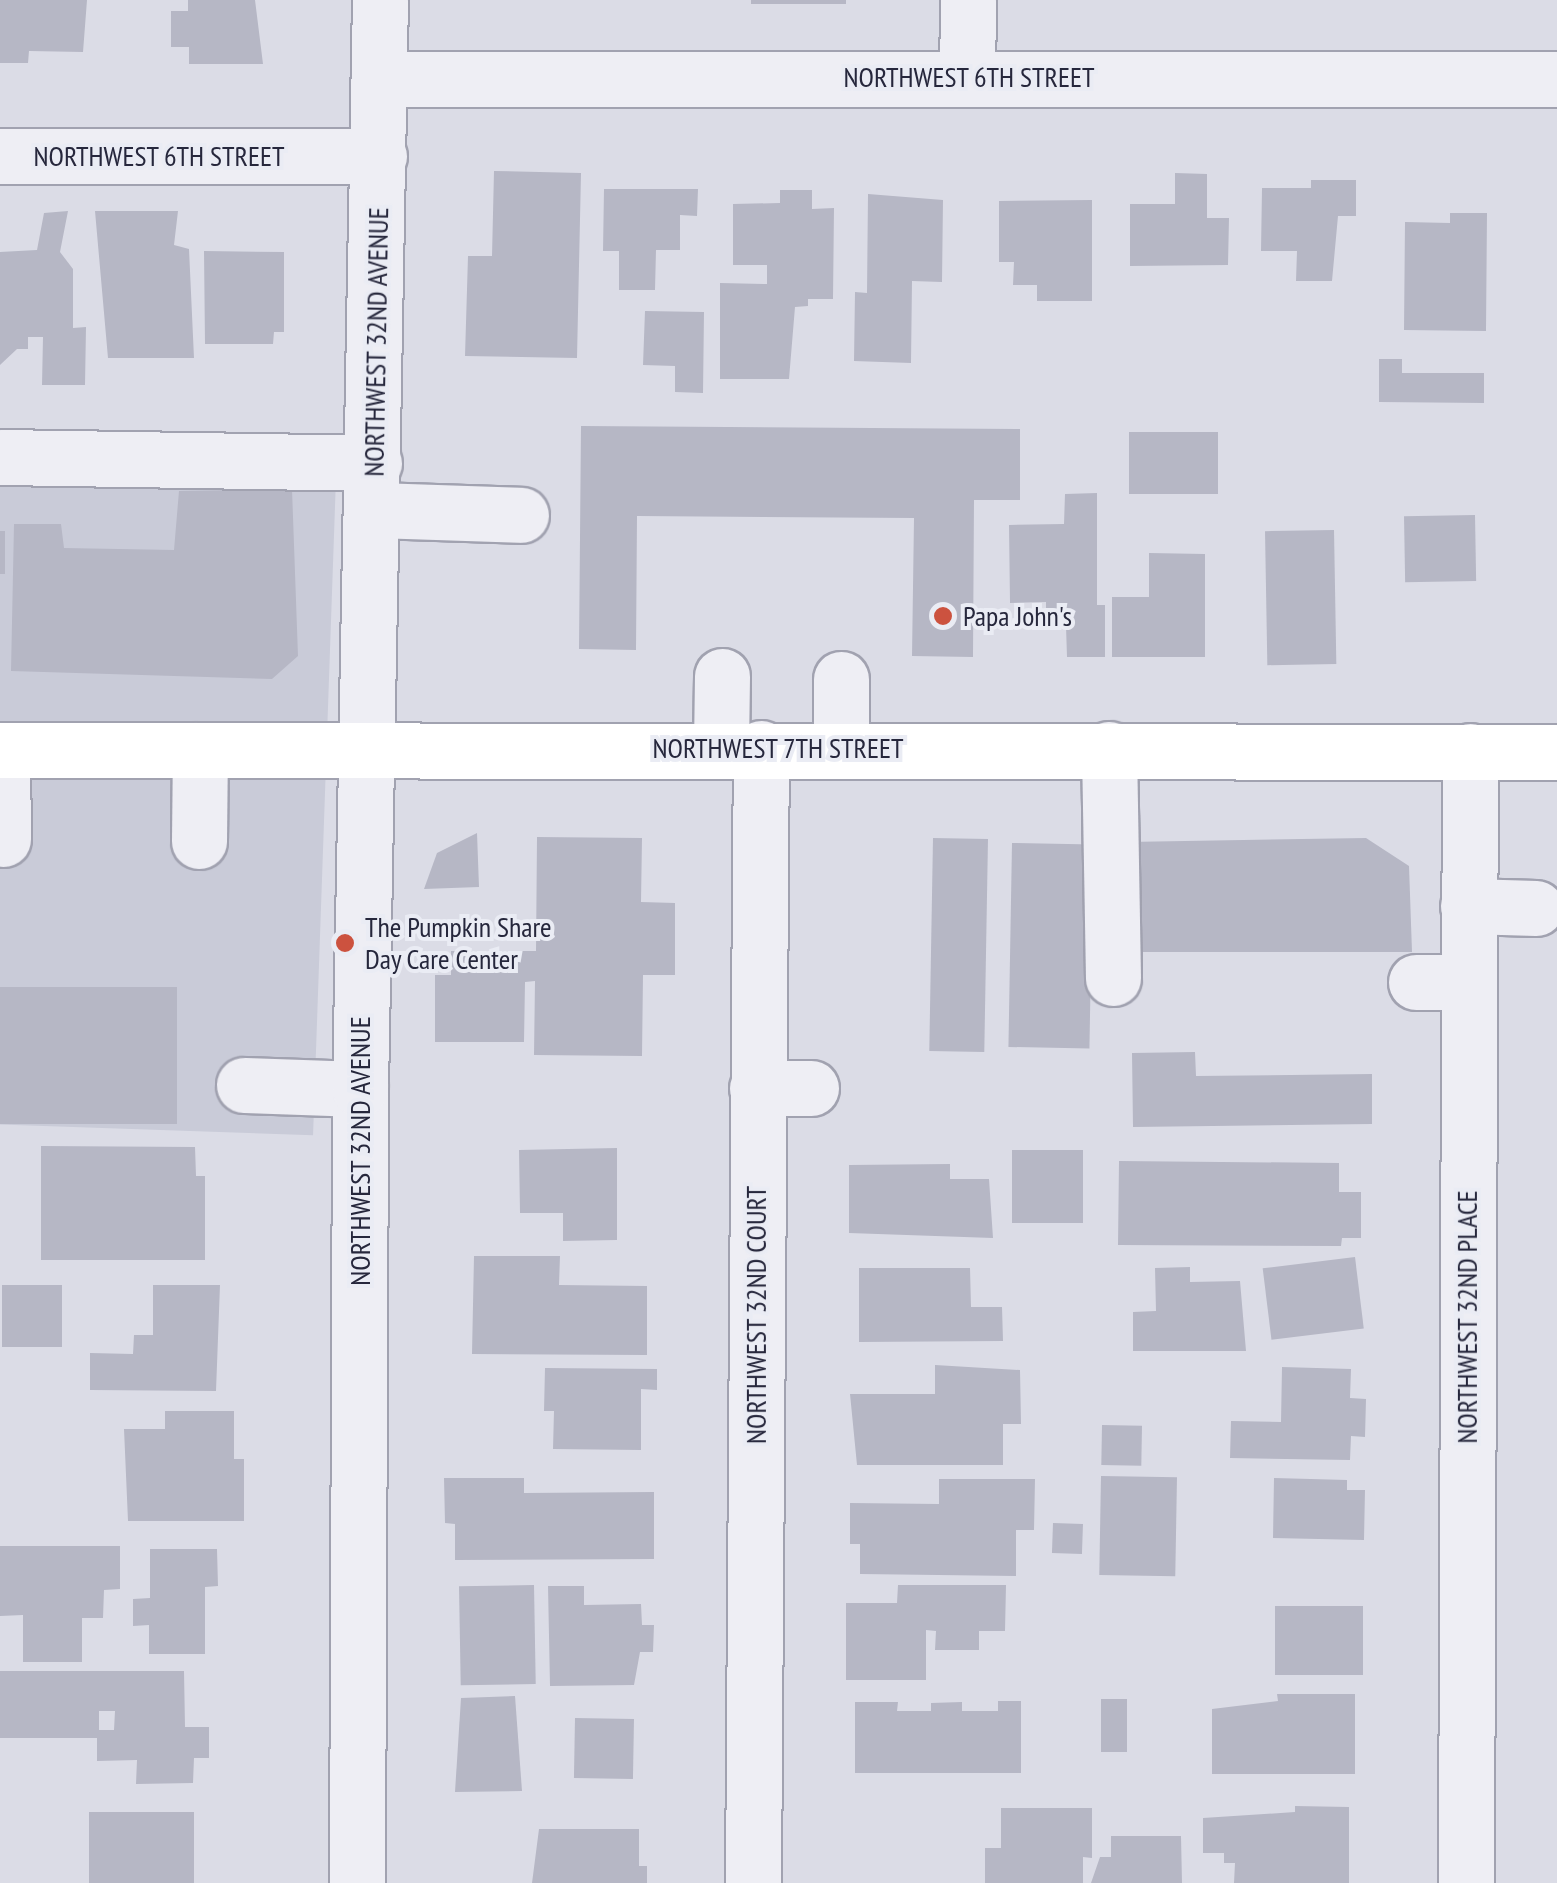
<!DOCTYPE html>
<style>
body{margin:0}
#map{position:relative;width:1557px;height:1883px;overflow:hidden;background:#dbdce6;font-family:"PT Sans Narrow",sans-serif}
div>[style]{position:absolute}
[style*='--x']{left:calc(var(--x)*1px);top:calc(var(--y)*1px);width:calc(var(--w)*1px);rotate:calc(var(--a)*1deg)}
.built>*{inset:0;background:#c9cbd8;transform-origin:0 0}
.building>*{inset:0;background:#b6b7c5;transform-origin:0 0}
.roads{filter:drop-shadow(2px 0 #a1a2b0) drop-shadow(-2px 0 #a1a2b0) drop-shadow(0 2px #a1a2b0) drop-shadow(0 -2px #a1a2b0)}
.minor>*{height:55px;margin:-27.5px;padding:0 27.5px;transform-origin:27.5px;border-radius:27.5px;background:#eeeef4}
.major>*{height:55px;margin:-27.5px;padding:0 27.5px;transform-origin:27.5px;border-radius:27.5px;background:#fff}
.dots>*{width:28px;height:28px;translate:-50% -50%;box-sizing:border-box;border:5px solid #eaecf4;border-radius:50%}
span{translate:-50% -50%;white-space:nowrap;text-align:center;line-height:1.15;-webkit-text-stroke:8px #eaecf4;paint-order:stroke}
.street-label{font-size:28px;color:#26273c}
.poi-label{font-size:28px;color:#26273c}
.left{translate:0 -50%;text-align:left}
</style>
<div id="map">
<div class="built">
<div style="left:0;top:472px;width:336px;height:652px;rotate:2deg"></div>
</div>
<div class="building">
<div style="clip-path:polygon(0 0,87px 0,83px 52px,29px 51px,28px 63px,0 63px)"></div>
<div style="clip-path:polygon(188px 0,255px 0,263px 64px,189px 64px,189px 47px,171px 47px,171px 11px,188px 11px)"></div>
<div style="left:751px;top:0;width:95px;height:4px"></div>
<div style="clip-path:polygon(494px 171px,581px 173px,577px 358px,465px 356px,468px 256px,492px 256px)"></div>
<div style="clip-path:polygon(1175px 173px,1207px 174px,1207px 218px,1229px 218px,1228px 265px,1130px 266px,1130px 204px,1175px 204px)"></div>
<div style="clip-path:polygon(1311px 180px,1356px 180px,1356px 216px,1338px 216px,1332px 281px,1296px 281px,1297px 251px,1261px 251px,1262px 188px,1311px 188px)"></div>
<div style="clip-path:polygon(604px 189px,698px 189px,697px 216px,680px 215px,680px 250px,656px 250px,655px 290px,619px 290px,619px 251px,603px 251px)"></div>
<div style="clip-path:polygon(780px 190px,812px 190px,812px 209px,834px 208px,833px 299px,808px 299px,808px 306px,795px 307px,789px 379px,720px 379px,720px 283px,767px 284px,767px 265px,733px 265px,733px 204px,780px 203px)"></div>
<div style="clip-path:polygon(868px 194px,943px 200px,942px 282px,912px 281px,911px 363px,854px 361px,855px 292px,867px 293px)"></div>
<div style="clip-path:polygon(1092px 200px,1092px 301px,1037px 301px,1037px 285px,1013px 285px,1014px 262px,999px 262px,999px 201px)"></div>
<div style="clip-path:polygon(68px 211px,60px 252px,73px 269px,73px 328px,86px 327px,85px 385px,42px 385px,43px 337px,28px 337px,28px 349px,17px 349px,0 365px,0 252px,37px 250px,44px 213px)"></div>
<div style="clip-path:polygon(95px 211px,178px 211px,174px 245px,189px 249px,194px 358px,108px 358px)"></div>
<div style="clip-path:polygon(1450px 213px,1487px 213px,1486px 331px,1404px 330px,1405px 222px,1450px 223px)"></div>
<div style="clip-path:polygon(204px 251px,284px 252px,284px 332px,274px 332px,273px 344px,205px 344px)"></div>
<div style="clip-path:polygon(645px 311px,704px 312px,703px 393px,675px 392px,675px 366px,643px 365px)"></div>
<div style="clip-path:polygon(1379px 359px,1402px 359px,1402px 373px,1484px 373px,1484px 403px,1379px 402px)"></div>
<div style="clip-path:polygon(581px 426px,1020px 429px,1020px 500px,974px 500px,973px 657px,912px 656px,914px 518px,637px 516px,636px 650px,579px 649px)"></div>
<div style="left:1129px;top:432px;width:89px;height:62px"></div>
<div style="clip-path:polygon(292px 489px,298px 656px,272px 679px,11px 671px,14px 524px,61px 524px,64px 548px,174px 550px,179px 491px)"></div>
<div style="clip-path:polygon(1097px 493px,1097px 605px,1105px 605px,1105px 657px,1067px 657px,1066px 626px,1046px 626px,1046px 602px,1010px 603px,1009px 525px,1064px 524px,1065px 494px)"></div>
<div style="left:1475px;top:515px;width:66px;height:71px;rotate:89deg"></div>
<div style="left:1334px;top:530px;width:134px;height:69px;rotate:89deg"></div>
<div style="left:0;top:531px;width:5px;height:43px"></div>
<div style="clip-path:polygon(1149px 553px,1205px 554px,1205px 657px,1112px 657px,1112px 597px,1149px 597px)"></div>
<div style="clip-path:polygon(477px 833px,479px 887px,424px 889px,437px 853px)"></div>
<div style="clip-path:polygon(537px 837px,642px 838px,641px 902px,675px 903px,675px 975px,643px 975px,642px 1056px,534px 1055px,535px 981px,525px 982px,524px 1042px,435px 1042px,435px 975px,451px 975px,451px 951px,536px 951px)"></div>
<div style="left:933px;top:838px;width:55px;height:213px;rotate:1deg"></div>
<div style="clip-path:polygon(1366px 838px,1409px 866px,1412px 952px,1128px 952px,1127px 842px)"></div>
<div style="left:1012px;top:843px;width:81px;height:204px;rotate:1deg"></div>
<div style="left:0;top:987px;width:177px;height:137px"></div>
<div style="clip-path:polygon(1195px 1052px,1196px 1076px,1372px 1074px,1372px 1124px,1133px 1127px,1132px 1053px)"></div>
<div style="clip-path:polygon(41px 1146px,195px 1147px,196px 1176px,205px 1176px,205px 1260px,41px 1260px)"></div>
<div style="clip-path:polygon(617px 1148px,617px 1240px,563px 1241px,563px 1213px,520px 1213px,519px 1150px)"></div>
<div style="left:1012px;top:1150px;width:71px;height:73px"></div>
<div style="clip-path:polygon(1119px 1161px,1339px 1163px,1339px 1192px,1361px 1192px,1361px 1238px,1342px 1238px,1341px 1246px,1118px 1245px)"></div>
<div style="clip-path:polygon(950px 1164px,950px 1179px,989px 1179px,993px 1238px,849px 1233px,849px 1165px)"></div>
<div style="clip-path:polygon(474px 1256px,560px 1256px,559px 1285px,647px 1286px,647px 1355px,472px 1354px)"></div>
<div style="left:1355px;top:1257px;width:72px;height:93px;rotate:83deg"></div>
<div style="clip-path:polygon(1190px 1267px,1190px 1282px,1240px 1281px,1246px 1351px,1133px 1351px,1133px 1312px,1156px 1311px,1155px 1268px)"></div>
<div style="clip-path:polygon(859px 1268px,970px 1268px,971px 1307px,1002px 1307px,1003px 1341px,859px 1342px)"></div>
<div style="left:2px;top:1285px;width:60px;height:62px"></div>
<div style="clip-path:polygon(153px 1285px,220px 1285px,216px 1391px,90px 1390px,90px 1353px,133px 1354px,134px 1335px,153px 1335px)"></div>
<div style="clip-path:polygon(935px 1365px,1020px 1370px,1021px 1424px,1003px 1424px,1003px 1465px,857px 1465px,850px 1394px,935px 1394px)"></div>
<div style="clip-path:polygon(1282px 1367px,1351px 1369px,1350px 1398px,1366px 1399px,1365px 1437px,1351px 1436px,1350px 1460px,1230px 1458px,1231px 1421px,1281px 1422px)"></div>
<div style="clip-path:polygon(545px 1368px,657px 1369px,657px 1390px,641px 1389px,641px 1450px,553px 1449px,554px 1411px,544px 1411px)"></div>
<div style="clip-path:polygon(165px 1411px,234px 1411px,234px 1459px,244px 1459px,244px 1521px,128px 1521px,124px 1429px,165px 1429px)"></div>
<div style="left:1102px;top:1425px;width:40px;height:40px;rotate:1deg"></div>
<div style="left:1101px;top:1476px;width:76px;height:99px;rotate:1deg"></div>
<div style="clip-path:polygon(444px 1478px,524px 1478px,524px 1493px,654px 1492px,654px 1559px,455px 1560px,455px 1524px,445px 1523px)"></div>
<div style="clip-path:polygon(1274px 1478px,1347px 1480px,1347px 1490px,1365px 1490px,1364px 1540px,1273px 1538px)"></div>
<div style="clip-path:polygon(939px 1479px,1035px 1479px,1034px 1530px,1016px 1530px,1016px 1576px,860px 1574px,860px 1544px,850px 1544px,850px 1503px,939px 1504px)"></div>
<div style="left:1053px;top:1523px;width:30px;height:30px;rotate:2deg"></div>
<div style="clip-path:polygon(0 1546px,120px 1546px,120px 1589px,104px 1590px,103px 1618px,82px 1618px,82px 1662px,23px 1662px,23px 1615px,0 1616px)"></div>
<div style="clip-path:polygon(150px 1549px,217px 1549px,218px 1586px,205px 1587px,205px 1654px,149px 1654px,149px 1625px,133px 1626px,133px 1599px,150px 1598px)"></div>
<div style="left:534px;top:1585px;width:99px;height:75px;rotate:89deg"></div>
<div style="clip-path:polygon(898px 1585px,1006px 1585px,1005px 1631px,979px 1631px,979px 1650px,935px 1650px,936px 1631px,926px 1630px,926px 1680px,846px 1680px,846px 1603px,897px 1603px)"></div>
<div style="clip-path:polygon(548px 1586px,584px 1586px,584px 1605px,641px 1604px,642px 1625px,654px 1625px,653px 1652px,640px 1652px,634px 1685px,550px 1686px)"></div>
<div style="left:1363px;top:1606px;width:69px;height:88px;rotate:90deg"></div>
<div style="clip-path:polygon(evenodd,0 1671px,184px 1671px,185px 1727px,209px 1727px,209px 1758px,194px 1758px,193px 1783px,136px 1784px,137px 1760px,97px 1761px,97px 1738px,0 1738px,0 1671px,99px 1711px,115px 1711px,114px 1730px,99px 1730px,99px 1711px)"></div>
<div style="clip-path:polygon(1277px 1694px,1355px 1694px,1355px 1774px,1212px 1774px,1212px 1709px,1278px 1701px)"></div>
<div style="clip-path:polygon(515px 1696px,522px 1791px,455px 1792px,461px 1698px)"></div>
<div style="left:1101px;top:1699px;width:26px;height:53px"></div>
<div style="clip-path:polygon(998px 1701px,1021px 1701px,1021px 1773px,855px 1773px,855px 1702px,898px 1702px,897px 1711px,931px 1711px,931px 1703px,962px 1702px,962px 1711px,998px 1711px)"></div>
<div style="left:575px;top:1718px;width:59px;height:60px;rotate:1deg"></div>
<div style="clip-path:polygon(1295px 1806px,1349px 1807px,1349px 1883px,1234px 1883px,1235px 1863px,1224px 1863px,1224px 1853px,1203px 1853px,1203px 1818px,1295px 1812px)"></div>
<div style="clip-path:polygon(1001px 1808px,1092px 1808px,1092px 1858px,1083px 1857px,1083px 1883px,985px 1883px,985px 1848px,1001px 1848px)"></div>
<div style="left:89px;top:1812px;width:105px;height:71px"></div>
<div style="clip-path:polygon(539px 1829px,639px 1829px,639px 1866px,647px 1866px,647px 1883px,532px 1883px)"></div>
<div style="clip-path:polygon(1111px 1836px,1181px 1836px,1182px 1883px,1091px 1883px,1100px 1857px,1111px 1857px)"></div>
</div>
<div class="roads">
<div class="minor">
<div style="--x:967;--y:76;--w:76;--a:-89.2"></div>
<div style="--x:381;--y:79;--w:1176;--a:0"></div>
<div style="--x:0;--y:156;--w:379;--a:0"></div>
<div style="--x:0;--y:457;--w:374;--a:0.9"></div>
<div style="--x:374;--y:510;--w:147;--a:1.9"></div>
<div style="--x:721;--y:748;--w:72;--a:-89.2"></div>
<div style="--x:841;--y:748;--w:69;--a:-90"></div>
<div style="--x:1109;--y:749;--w:229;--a:89"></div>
<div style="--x:2;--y:750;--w:89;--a:89.4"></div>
<div style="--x:199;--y:841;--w:91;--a:-89.4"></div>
<div style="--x:1468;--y:906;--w:68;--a:1.7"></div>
<div style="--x:1416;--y:982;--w:52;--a:0"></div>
<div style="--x:244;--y:1085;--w:116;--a:2"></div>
<div style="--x:757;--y:1088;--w:54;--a:0"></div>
<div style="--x:357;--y:1883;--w:794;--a:-89.78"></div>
<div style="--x:360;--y:1089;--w:1089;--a:-88.95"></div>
<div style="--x:753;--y:1883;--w:1135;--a:-89.6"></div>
<div style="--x:1466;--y:1883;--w:1132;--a:-89.8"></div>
</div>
<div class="major">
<div style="--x:0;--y:750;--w:1557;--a:0.07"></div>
</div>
</div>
<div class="dots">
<div style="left:943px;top:616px;background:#cc523f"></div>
<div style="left:345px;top:943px;background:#cc523f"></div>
</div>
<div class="street-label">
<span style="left:969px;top:77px">NORTHWEST 6TH STREET</span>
<span style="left:159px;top:156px">NORTHWEST 6TH STREET</span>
<span style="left:376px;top:342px;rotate:-89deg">NORTHWEST 32ND AVENUE</span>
<span style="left:778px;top:748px">NORTHWEST 7TH STREET</span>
<span style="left:360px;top:1151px;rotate:-90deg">NORTHWEST 32ND AVENUE</span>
<span style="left:756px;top:1315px;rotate:-90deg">NORTHWEST 32ND COURT</span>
<span style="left:1467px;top:1317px;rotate:-90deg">NORTHWEST 32ND PLACE</span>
</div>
<div class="poi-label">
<span class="left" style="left:963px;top:616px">Papa John's</span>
<span class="left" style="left:365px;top:943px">The Pumpkin Share<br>Day Care Center</span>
</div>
</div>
